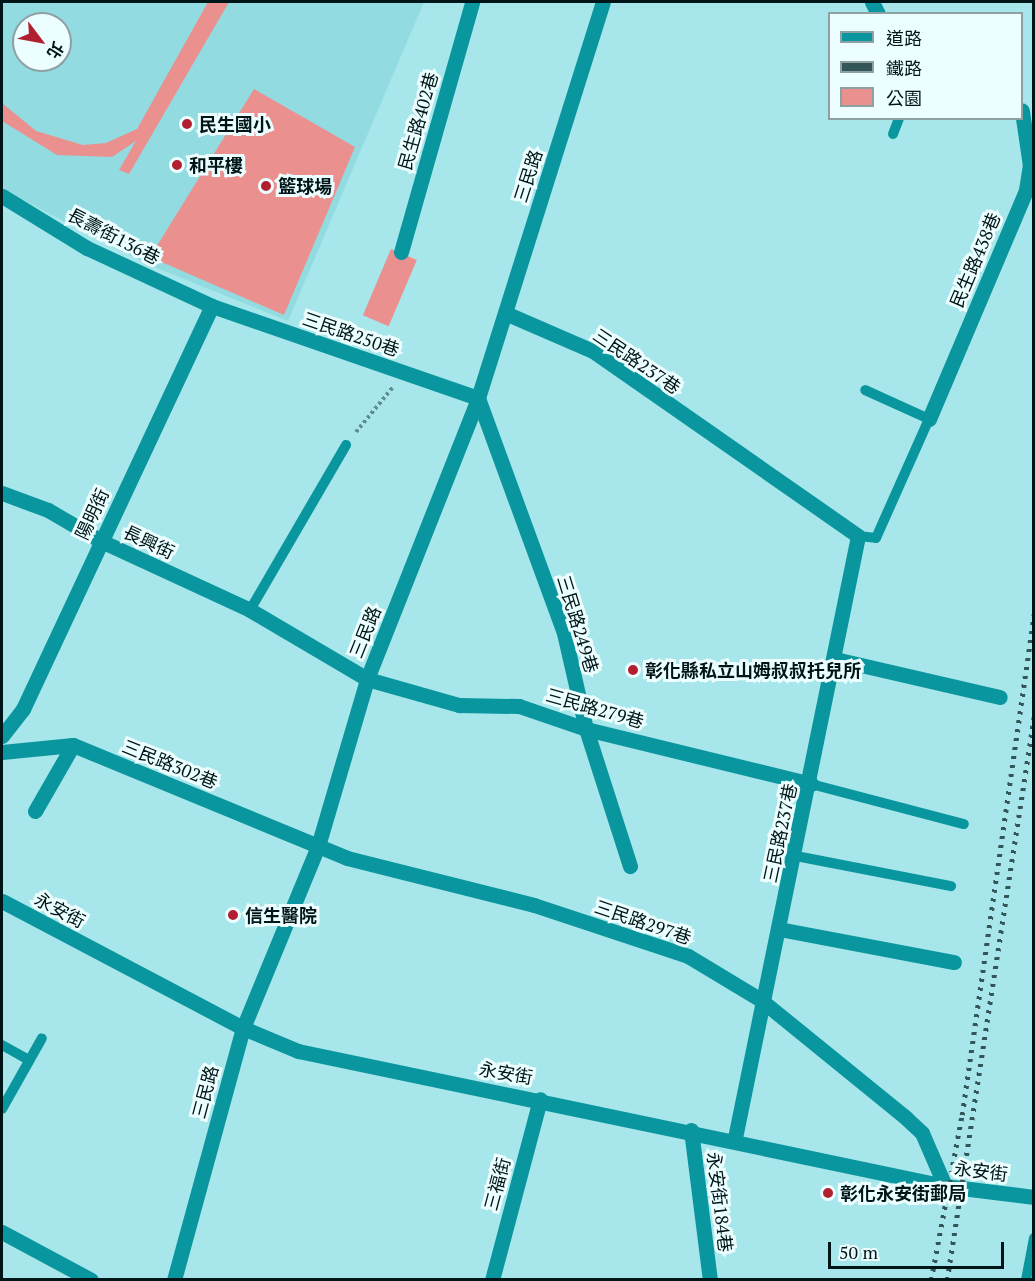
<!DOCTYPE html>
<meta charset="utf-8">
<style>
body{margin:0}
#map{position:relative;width:1035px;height:1281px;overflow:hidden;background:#a7e6ea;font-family:"PT Serif","Noto Sans TC",serif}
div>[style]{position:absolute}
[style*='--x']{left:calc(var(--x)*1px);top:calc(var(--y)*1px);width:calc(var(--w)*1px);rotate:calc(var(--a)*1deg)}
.built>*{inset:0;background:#92dbe0}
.green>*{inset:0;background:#ea908e;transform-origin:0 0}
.path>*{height:4px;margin-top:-2px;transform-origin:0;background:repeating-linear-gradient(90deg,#5f8c8f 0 3px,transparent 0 6px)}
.service>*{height:10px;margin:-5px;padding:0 5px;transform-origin:5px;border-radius:5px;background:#0a969e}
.minor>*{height:15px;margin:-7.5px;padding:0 7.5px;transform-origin:7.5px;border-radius:7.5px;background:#0a969e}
.tertiary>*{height:15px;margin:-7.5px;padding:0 7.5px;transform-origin:7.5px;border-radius:7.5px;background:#0a969e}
.rail>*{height:4.5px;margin-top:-2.25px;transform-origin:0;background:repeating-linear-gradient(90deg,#345659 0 3px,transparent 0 9px)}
.dots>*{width:16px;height:16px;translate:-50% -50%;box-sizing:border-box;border:3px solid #ecfeff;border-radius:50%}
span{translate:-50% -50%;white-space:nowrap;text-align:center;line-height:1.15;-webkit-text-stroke:6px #ecfeff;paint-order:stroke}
.street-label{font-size:18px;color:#001517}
.poi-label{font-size:18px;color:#001517;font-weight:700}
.left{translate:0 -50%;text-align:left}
.frame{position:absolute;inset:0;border:3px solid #001517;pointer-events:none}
.legend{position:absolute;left:828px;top:12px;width:195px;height:108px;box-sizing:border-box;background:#ecfeff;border:2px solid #8ea1a2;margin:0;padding:8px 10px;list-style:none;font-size:18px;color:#001517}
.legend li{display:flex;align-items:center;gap:12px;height:30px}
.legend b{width:30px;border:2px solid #8ea1a2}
.north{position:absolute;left:12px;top:12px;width:60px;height:60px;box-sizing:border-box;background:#ecfeff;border:2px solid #8ea1a2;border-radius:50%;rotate:122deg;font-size:16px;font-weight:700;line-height:24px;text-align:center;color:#001517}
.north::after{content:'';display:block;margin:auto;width:21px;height:27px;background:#b22030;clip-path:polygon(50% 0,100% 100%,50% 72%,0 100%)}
.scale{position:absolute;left:828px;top:1242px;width:176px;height:27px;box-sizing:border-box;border:3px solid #001517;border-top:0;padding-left:8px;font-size:18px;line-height:21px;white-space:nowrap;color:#001517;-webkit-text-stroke:4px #ecfeff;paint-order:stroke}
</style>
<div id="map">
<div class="built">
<div style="clip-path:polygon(evenodd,2px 2px,424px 2px,288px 321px,147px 264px,2px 189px,2px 2px,24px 24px,60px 24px,60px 60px,24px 60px,24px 24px)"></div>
</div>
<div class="green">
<div style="clip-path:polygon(208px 2px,229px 2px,129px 174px,119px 170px,136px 141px,112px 157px,57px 155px,2px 121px,2px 103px,36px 131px,83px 145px,106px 143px,137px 129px)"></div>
<div style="clip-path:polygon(254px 89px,355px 147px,284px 315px,150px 257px)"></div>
<div style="left:391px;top:249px;width:28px;height:72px;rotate:23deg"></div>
</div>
<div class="path">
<div style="--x:356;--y:432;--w:58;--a:-50.6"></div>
</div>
<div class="service">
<div style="--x:893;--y:134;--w:17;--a:-69"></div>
<div style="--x:858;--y:536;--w:18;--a:6"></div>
<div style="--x:876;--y:538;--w:130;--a:-66"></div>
<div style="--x:929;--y:419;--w:70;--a:-155.6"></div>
<div style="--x:250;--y:610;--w:191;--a:-59.8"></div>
<div style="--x:811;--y:784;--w:158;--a:14.7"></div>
<div style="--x:796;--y:856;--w:158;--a:11"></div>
<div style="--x:2;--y:1045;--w:31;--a:29"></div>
<div style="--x:2;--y:1109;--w:81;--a:-60.6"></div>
<div style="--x:1026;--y:1280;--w:43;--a:-79.2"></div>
</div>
<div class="minor">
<div style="--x:872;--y:2;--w:13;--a:63"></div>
<div style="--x:2;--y:196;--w:100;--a:31.5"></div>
<div style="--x:87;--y:248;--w:138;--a:24.9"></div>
<div style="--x:212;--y:306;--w:281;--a:19.1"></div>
<div style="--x:478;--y:398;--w:250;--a:69.9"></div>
<div style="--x:564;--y:633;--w:98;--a:77.1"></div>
<div style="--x:586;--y:729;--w:144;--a:72.2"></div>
<div style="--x:401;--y:252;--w:260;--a:-74.1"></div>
<div style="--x:505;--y:313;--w:96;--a:23.4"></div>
<div style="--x:593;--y:351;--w:323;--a:34.9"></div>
<div style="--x:858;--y:536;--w:614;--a:101.55"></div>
<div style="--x:929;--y:419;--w:249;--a:-67"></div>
<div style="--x:1026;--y:190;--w:24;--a:-81"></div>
<div style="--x:1030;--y:166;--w:56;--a:-98.3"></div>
<div style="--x:2;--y:493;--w:49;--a:20.3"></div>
<div style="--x:48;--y:510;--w:61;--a:30.3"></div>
<div style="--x:101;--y:541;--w:164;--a:24.8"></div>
<div style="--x:250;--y:610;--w:136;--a:30.5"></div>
<div style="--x:367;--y:679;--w:96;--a:15.8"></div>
<div style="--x:459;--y:705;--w:60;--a:1"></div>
<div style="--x:519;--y:706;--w:71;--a:18.9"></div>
<div style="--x:586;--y:729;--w:232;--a:13.7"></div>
<div style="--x:835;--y:659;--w:169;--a:13"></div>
<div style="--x:2;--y:736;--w:34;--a:-52"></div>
<div style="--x:23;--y:709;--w:445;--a:-64.9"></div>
<div style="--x:2;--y:752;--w:71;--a:-5.6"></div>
<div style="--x:73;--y:745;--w:296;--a:22.4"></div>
<div style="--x:347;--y:858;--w:193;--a:14.1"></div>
<div style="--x:534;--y:905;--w:162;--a:18.3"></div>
<div style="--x:688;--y:956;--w:85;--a:31.1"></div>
<div style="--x:761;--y:1000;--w:187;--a:39.1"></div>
<div style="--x:906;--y:1118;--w:22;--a:43"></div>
<div style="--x:922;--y:1133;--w:58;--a:66.5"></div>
<div style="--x:35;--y:811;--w:76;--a:-60.1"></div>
<div style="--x:779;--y:929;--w:178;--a:10.7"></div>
<div style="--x:691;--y:1130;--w:151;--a:82.8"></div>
<div style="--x:2;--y:1232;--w:101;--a:28.3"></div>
<div style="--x:492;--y:1280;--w:187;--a:-75.1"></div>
</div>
<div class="tertiary">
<div style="--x:2;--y:901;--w:272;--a:27.8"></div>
<div style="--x:243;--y:1028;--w:60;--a:22.7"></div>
<div style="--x:298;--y:1051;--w:661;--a:11.79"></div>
<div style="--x:945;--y:1186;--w:90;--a:7"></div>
<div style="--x:174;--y:1280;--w:261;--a:-74.7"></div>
<div style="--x:243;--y:1028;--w:197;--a:-67.6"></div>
<div style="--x:318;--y:846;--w:174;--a:-73.6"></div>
<div style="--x:367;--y:679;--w:302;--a:-68.4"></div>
<div style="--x:478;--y:398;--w:415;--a:-72.5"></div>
</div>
<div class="rail">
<div style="--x:931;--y:1280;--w:168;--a:-79.4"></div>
<div style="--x:962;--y:1115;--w:506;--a:-81.82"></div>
<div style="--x:947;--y:1280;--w:570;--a:-81.22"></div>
</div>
<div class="dots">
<div style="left:187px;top:124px;background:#b22030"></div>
<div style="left:177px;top:165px;background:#b22030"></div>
<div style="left:266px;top:186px;background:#b22030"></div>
<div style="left:633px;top:670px;background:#b22030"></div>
<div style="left:233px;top:915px;background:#b22030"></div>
<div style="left:828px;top:1193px;background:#b22030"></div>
</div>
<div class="street-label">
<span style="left:418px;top:121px;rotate:-74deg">民生路402巷</span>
<span style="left:528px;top:176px;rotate:-72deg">三民路</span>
<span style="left:114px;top:236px;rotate:27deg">長壽街136巷</span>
<span style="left:975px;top:260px;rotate:-67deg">民生路438巷</span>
<span style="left:351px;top:334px;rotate:19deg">三民路250巷</span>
<span style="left:637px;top:361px;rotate:34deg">三民路237巷</span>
<span style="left:92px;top:514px;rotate:-65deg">陽明街</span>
<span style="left:149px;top:542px;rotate:25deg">長興街</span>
<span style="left:578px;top:624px;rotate:73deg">三民路249巷</span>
<span style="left:365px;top:632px;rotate:-68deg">三民路</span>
<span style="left:595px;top:708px;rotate:16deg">三民路279巷</span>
<span style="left:170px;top:764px;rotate:22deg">三民路302巷</span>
<span style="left:780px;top:833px;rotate:-78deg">三民路237巷</span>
<span style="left:60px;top:910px;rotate:28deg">永安街</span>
<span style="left:643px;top:922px;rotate:19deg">三民路297巷</span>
<span style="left:506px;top:1073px;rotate:10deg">永安街</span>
<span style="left:205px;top:1092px;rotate:-75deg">三民路</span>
<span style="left:981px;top:1171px;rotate:7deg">永安街</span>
<span style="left:497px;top:1184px;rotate:-75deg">三福街</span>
<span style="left:720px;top:1202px;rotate:83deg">永安街184巷</span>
</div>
<div class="poi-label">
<span class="left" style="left:199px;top:124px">民生國小</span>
<span class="left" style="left:189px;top:165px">和平樓</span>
<span class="left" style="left:278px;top:186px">籃球場</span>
<span class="left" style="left:645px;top:670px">彰化縣私立山姆叔叔托兒所</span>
<span class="left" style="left:245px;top:915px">信生醫院</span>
<span class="left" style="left:840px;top:1193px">彰化永安街郵局</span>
</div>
<div class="frame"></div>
<ul class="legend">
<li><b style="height:8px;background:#0a969e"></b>道路</li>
<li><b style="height:8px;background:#345659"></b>鐵路</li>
<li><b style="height:16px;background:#ea908e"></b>公園</li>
</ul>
<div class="north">北</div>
<div class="scale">50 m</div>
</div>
